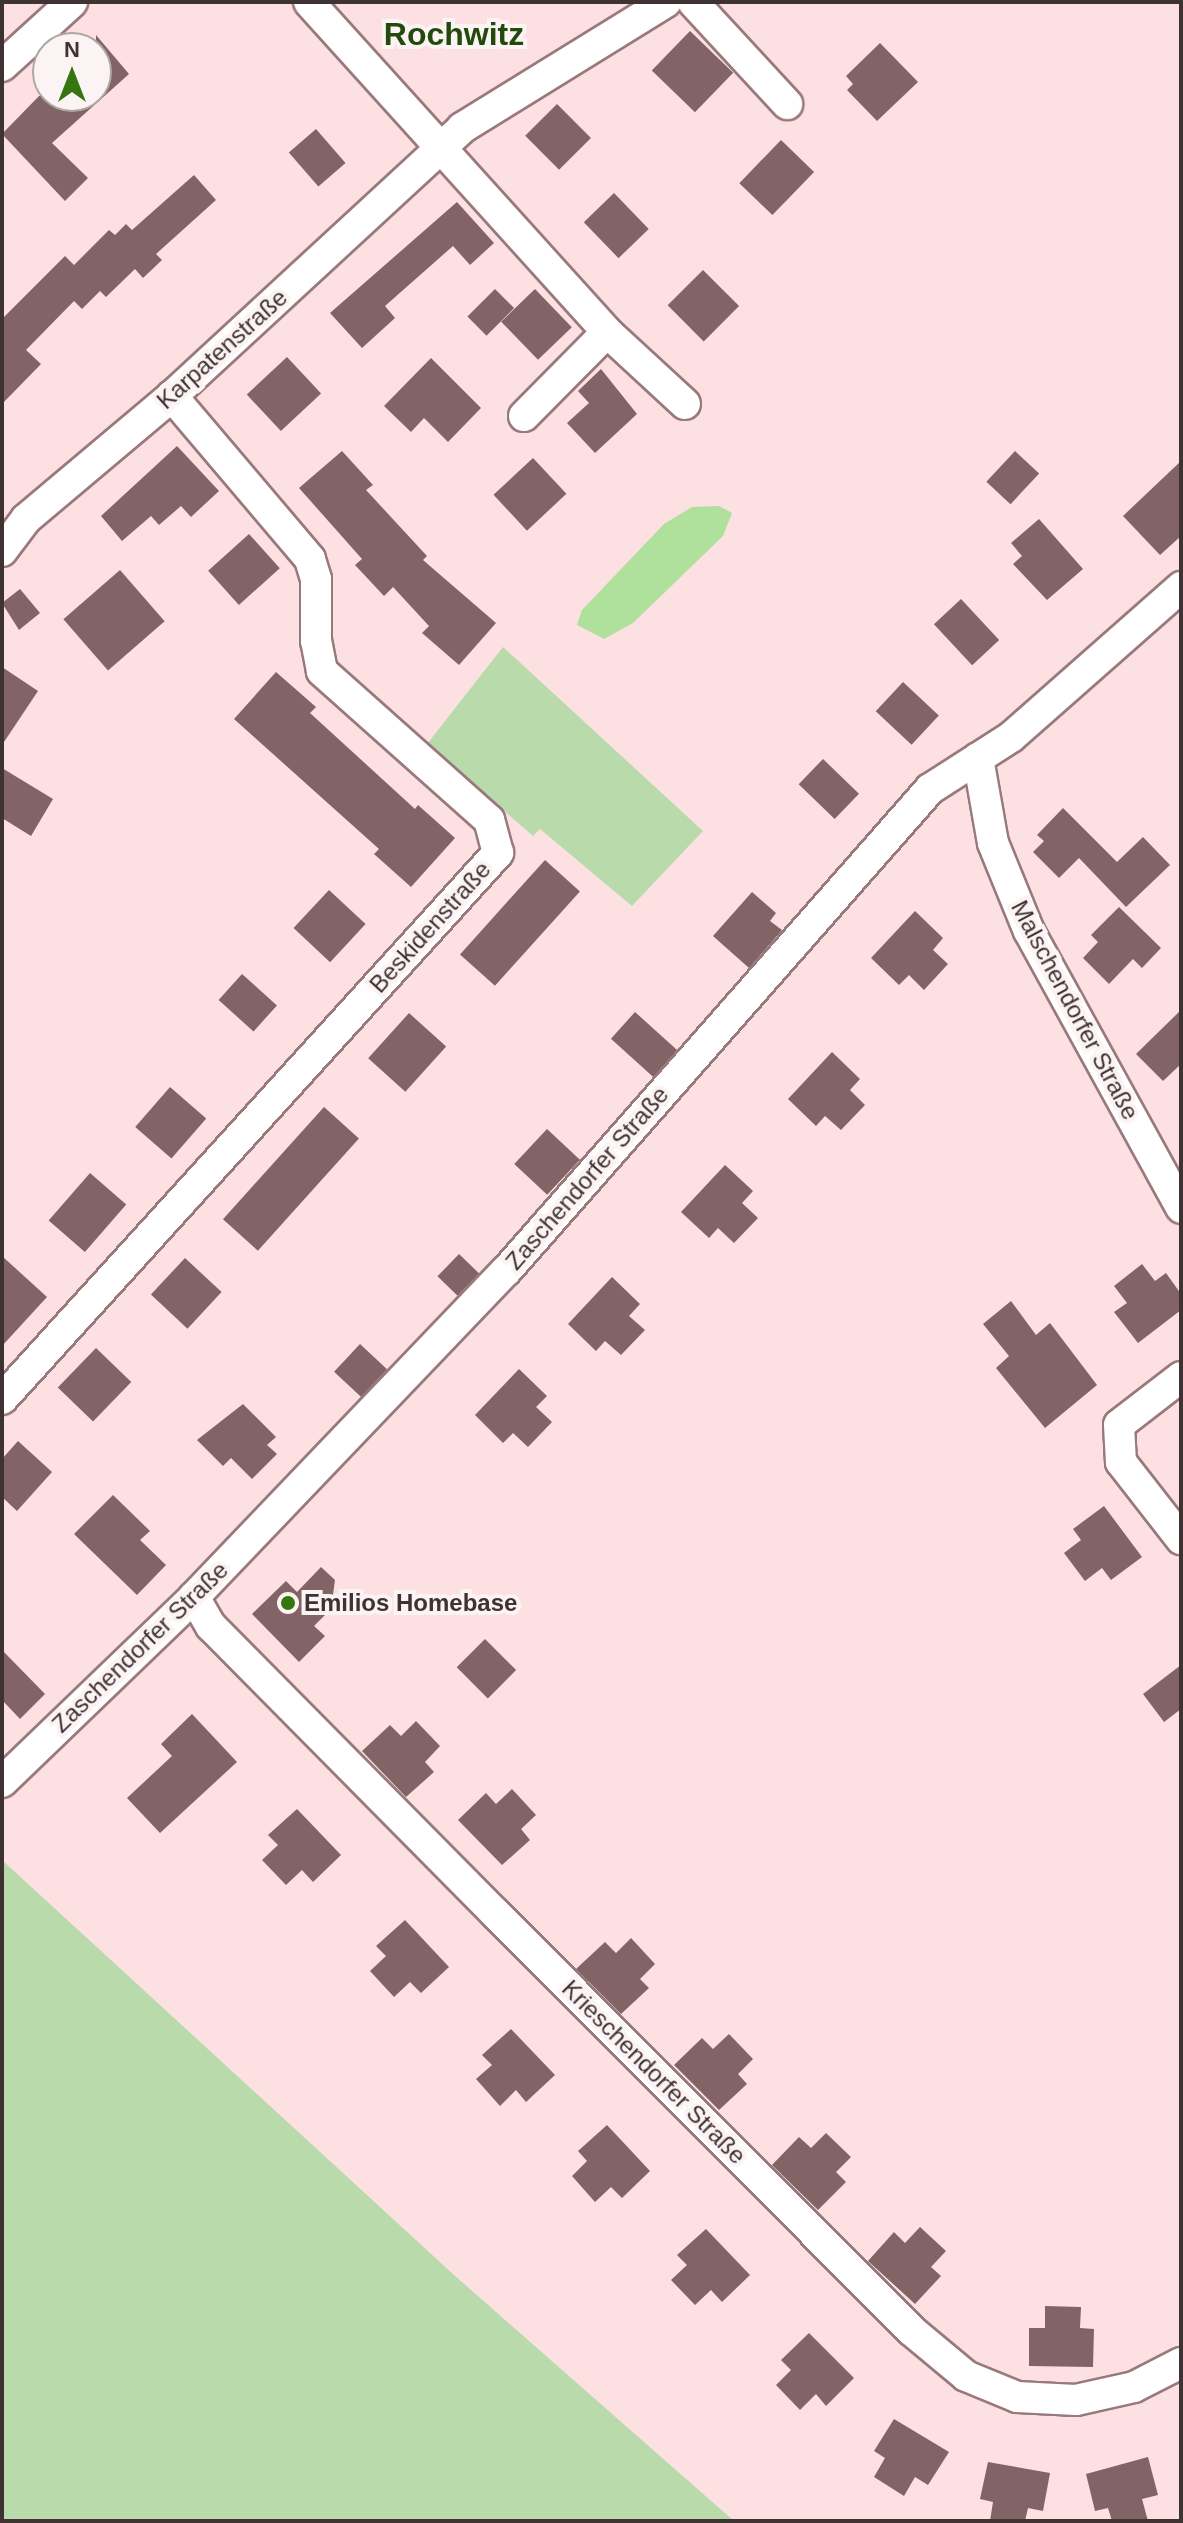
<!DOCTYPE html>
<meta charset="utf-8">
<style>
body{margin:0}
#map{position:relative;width:1183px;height:2523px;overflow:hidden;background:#fde0e2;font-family:Helvetica,sans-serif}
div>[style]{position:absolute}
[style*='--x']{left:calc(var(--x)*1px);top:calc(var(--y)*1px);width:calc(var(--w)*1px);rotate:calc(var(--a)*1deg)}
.green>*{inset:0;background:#b9dbac}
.water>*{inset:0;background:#afe09c}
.building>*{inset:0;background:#826366;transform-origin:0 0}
.roads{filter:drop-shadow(2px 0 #99797c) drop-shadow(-2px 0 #99797c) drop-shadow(0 2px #99797c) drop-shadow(0 -2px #99797c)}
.minor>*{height:30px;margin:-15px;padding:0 15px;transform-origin:15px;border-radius:15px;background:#fff}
.dots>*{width:22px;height:22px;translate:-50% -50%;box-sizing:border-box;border:4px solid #fbf3f4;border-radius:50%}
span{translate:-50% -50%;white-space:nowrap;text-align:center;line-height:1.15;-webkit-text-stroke:8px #fbf3f4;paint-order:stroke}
.street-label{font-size:24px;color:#3f3233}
.poi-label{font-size:24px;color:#3f3233;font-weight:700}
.left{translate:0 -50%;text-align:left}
.district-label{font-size:32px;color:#224a0c;font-weight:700}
.frame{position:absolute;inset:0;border:4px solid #3f3233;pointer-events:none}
.north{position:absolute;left:32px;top:32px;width:80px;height:80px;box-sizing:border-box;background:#fbf3f4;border:2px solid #b0a6a7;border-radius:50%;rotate:0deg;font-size:22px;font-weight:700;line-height:32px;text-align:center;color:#3f3233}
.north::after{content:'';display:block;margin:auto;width:28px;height:36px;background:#367611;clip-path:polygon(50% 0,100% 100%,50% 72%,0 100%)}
</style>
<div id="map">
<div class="green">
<div style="clip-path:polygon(503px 647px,703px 831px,632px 906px,540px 829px,533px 836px,427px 744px)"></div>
<div style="clip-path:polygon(2px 1860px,454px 2275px,734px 2521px,2px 2521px)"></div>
</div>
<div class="water">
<div style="clip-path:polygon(719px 506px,732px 513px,723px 536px,633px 623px,604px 639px,577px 625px,582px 610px,664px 524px,692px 507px)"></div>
</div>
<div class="building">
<div style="left:690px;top:31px;width:60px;height:55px;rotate:44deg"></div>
<div style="clip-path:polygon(96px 35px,129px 74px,52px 143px,88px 178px,65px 201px,2px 134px,39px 96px,96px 96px)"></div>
<div style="clip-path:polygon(880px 43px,918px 82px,877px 121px,847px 90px,853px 84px,846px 76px)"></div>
<div style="left:557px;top:104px;width:48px;height:45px;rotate:45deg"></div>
<div style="left:316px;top:129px;width:45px;height:36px;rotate:49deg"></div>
<div style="left:781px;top:140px;width:46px;height:60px;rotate:44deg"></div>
<div style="clip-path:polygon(194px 175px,216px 200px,156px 254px,162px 260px,143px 278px,135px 269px,106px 297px,100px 291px,82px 309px,74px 301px,26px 350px,41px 364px,2px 404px,2px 319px,65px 256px,74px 265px,109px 230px,115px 235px,126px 224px,132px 230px)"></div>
<div style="left:614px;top:193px;width:50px;height:42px;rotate:46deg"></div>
<div style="clip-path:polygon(457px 202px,494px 243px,470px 265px,453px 246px,385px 306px,395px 318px,362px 348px,330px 313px)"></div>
<div style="left:703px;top:270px;width:51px;height:50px;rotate:45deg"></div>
<div style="left:495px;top:289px;width:27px;height:39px;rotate:45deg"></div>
<div style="left:535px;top:289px;width:53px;height:47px;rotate:46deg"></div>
<div style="left:287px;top:357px;width:50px;height:55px;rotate:47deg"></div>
<div style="clip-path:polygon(431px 358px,481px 408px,448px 442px,424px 418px,411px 432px,384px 406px)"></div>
<div style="clip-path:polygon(601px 369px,637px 414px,595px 453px,567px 423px,589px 403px,578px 391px)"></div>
<div style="clip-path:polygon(177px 446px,219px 491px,191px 517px,181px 506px,159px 525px,151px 516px,122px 541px,101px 516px)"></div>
<div style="clip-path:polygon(342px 451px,373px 485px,366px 490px,427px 556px,423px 560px,496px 623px,459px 665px,422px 633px,429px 626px,393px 587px,384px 596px,355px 565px,362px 559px,299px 488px)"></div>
<div style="left:1015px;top:451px;width:33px;height:42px;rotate:43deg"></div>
<div style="left:533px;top:458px;width:49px;height:54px;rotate:47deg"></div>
<div style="clip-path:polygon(1181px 461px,1181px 536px,1160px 555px,1123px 516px)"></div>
<div style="clip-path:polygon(1039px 519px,1083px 569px,1047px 600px,1013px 564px,1022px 556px,1011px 543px)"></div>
<div style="left:249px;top:534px;width:46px;height:55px;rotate:48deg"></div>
<div style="left:120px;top:570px;width:68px;height:75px;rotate:49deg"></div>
<div style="clip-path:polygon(20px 589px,40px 613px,19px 630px,2px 603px)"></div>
<div style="left:961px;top:599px;width:56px;height:37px;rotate:47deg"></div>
<div style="clip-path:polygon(2px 667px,38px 691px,2px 745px)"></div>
<div style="clip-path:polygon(276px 672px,316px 707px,310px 713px,415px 809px,418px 805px,455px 838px,411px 887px,374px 854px,379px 849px,234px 719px)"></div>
<div style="left:903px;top:682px;width:49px;height:40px;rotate:43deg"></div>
<div style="left:823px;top:759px;width:50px;height:35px;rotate:44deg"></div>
<div style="clip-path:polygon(2px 768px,53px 799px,31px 836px,2px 818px)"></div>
<div style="clip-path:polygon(1063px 808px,1117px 862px,1143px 837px,1170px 865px,1126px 907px,1079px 858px,1059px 878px,1033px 852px,1044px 841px,1037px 835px)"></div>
<div style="left:545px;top:860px;width:47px;height:127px;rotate:42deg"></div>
<div style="left:329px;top:890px;width:50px;height:52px;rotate:43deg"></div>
<div style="clip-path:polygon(752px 892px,776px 913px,770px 921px,782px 930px,749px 968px,713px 936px)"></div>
<div style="clip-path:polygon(1119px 907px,1161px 948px,1142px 968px,1133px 959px,1109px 984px,1083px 958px,1098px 942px,1091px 935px)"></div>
<div style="clip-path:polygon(915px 911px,943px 938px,933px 950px,948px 964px,924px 990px,909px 975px,899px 985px,871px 958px)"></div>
<div style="left:242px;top:974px;width:47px;height:35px;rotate:42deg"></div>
<div style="clip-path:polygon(1181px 1010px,1181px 1064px,1163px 1081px,1136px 1054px)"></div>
<div style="left:635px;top:1012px;width:57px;height:36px;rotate:42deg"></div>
<div style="left:409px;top:1013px;width:50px;height:61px;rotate:42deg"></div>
<div style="clip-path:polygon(832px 1052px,860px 1079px,850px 1090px,865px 1105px,841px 1130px,825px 1116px,816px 1126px,788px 1099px)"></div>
<div style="left:170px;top:1087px;width:48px;height:53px;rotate:41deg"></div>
<div style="left:324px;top:1107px;width:47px;height:151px;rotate:42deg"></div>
<div style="left:547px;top:1129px;width:45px;height:48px;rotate:43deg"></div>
<div style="clip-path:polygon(725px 1165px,753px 1191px,742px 1203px,758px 1218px,734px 1243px,718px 1228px,709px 1238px,681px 1212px)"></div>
<div style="left:90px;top:1173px;width:48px;height:63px;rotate:41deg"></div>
<div style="left:459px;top:1254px;width:28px;height:31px;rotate:44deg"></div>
<div style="clip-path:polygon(2px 1256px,47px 1297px,2px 1346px)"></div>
<div style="left:185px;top:1258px;width:50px;height:50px;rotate:43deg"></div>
<div style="clip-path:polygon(1142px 1264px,1155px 1281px,1166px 1273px,1181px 1294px,1181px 1310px,1138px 1343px,1114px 1312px,1127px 1303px,1114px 1286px)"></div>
<div style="clip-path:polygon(612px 1277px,640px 1304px,629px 1316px,645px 1330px,621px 1355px,605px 1341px,596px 1351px,568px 1324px)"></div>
<div style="clip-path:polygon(1011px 1301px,1036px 1335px,1050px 1323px,1097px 1385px,1045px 1428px,996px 1368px,1009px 1356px,983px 1324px)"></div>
<div style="left:360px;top:1344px;width:37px;height:38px;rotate:43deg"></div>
<div style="left:96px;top:1348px;width:49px;height:55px;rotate:44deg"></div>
<div style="clip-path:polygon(519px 1369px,547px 1396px,536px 1407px,552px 1422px,528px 1447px,513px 1433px,503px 1443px,475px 1415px)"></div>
<div style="clip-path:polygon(243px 1404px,276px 1437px,267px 1445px,277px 1454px,252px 1479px,231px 1458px,223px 1466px,197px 1440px)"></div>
<div style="clip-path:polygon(18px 1441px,52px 1472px,17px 1511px,2px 1497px,2px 1459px)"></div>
<div style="clip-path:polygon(113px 1495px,150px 1531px,140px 1540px,166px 1565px,137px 1595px,74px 1534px)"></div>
<div style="clip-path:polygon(1104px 1506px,1142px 1557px,1111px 1580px,1102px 1568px,1085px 1581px,1064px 1553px,1081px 1540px,1073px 1529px)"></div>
<div style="clip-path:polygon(321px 1567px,335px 1580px,331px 1609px,314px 1626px,325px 1636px,299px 1662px,252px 1614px,286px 1581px,297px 1592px)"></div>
<div style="left:485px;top:1639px;width:44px;height:40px;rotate:45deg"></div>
<div style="clip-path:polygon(2px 1650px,45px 1694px,20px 1719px,2px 1700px)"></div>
<div style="clip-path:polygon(1181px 1665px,1181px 1709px,1164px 1722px,1143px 1694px)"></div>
<div style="clip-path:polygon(192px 1714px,237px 1762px,160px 1833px,127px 1798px,172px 1756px,161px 1744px)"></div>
<div style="clip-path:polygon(416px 1721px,440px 1746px,425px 1762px,434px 1772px,406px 1797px,362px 1751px,390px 1725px,401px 1736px)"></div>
<div style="clip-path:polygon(512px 1789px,536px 1815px,521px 1829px,530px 1840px,502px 1865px,458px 1820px,486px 1793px,496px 1804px)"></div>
<div style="clip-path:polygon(297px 1809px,341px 1855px,313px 1882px,302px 1870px,286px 1885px,262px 1860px,278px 1845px,268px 1835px)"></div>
<div style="clip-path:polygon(405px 1920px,449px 1967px,421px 1993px,410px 1982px,394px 1997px,370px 1971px,386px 1956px,376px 1946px)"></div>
<div style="clip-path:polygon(631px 1938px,655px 1964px,640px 1979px,649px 1988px,621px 2014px,576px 1969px,605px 1942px,616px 1953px)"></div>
<div style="clip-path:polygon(511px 2029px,555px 2075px,526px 2102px,516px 2090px,500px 2106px,476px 2079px,492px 2065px,482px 2055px)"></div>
<div style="clip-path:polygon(729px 2034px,753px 2059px,738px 2074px,747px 2084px,719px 2110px,674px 2065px,702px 2038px,713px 2049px)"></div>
<div style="clip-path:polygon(607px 2125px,650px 2171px,622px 2198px,611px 2187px,595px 2202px,572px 2176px,587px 2161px,578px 2151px)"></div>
<div style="clip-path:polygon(826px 2133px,851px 2157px,836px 2172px,846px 2182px,818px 2210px,772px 2165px,799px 2137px,811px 2148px)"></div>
<div style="clip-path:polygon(920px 2227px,946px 2251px,931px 2267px,941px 2276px,915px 2304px,868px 2261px,894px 2232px,905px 2243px)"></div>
<div style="clip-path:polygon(706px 2229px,750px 2275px,722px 2302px,711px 2290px,695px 2305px,671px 2280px,687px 2265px,677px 2255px)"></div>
<div style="clip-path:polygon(1045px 2306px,1081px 2307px,1080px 2328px,1094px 2329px,1093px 2367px,1029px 2366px,1029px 2328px,1045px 2328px)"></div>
<div style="clip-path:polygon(809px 2333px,854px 2378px,826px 2406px,816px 2394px,800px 2410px,776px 2385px,791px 2370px,781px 2360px)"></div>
<div style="clip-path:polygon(894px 2419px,949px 2452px,928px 2485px,915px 2477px,904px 2496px,874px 2477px,885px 2458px,874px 2451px)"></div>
<div style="clip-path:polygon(1148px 2457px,1158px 2495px,1142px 2499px,1148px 2521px,1112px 2521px,1108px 2508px,1095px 2511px,1086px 2474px)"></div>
<div style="clip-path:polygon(988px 2462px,1050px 2473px,1043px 2511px,1028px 2508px,1025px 2521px,990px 2521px,993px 2502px,980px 2499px)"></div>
</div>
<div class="roads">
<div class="minor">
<div style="--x:309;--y:2;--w:445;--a:47.9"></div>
<div style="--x:607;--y:332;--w:106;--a:42.7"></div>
<div style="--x:693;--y:2;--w:139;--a:47.3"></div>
<div style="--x:2;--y:66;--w:95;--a:-42.4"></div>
<div style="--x:524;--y:416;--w:118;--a:-45.3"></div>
<div style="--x:2;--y:551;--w:40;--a:-53"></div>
<div style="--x:26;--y:519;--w:191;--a:-40.1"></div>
<div style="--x:172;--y:396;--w:395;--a:-42.7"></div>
<div style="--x:462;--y:128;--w:240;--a:-31.7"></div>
<div style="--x:978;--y:758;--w:86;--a:80"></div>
<div style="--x:993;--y:843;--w:95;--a:67.8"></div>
<div style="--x:1029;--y:931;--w:316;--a:61.2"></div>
<div style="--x:1181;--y:1377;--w:78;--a:142.3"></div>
<div style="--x:1119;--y:1425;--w:37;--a:87"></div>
<div style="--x:1121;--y:1462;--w:98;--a:52.1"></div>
<div style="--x:2;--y:1399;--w:738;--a:-47.75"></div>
<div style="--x:498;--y:853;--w:34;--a:-105"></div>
<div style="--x:489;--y:820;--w:224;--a:-138.3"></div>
<div style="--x:322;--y:671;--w:31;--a:-101"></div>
<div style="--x:316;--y:641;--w:62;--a:-90"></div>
<div style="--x:316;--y:579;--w:21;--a:-107"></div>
<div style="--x:310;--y:559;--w:214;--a:-130.3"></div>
<div style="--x:194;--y:1597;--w:34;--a:60"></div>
<div style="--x:211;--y:1626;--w:404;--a:45.3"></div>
<div style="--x:495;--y:1913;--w:590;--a:45.07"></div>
<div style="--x:912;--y:2331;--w:70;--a:39.8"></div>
<div style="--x:966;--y:2376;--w:55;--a:22.4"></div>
<div style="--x:1017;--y:2397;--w:59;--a:2.9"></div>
<div style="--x:1076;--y:2400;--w:59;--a:-12.6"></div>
<div style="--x:1134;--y:2387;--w:53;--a:-27.1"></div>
<div style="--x:2;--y:1782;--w:267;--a:-43.9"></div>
<div style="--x:194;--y:1597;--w:451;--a:-46.3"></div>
<div style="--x:506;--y:1271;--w:642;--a:-48.66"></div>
<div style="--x:930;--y:789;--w:96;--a:-32.7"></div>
<div style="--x:1011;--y:737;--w:227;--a:-41.4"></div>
</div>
</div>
<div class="dots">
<div style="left:288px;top:1603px;background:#367611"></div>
</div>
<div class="street-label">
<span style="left:222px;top:349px;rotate:-42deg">Karpatenstraße</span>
<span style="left:430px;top:927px;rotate:-48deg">Beskidenstraße</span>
<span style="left:1075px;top:1010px;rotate:62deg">Malschendorfer Straße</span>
<span style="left:587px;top:1178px;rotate:-49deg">Zaschendorfer Straße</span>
<span style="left:140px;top:1647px;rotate:-44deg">Zaschendorfer Straße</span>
<span style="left:654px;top:2072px;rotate:45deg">Krieschendorfer Straße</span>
</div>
<div class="poi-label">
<span class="left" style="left:304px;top:1603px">Emilios Homebase</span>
</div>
<div class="district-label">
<span style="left:454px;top:34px">Rochwitz</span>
</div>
<div class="frame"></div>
<div class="north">N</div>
</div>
